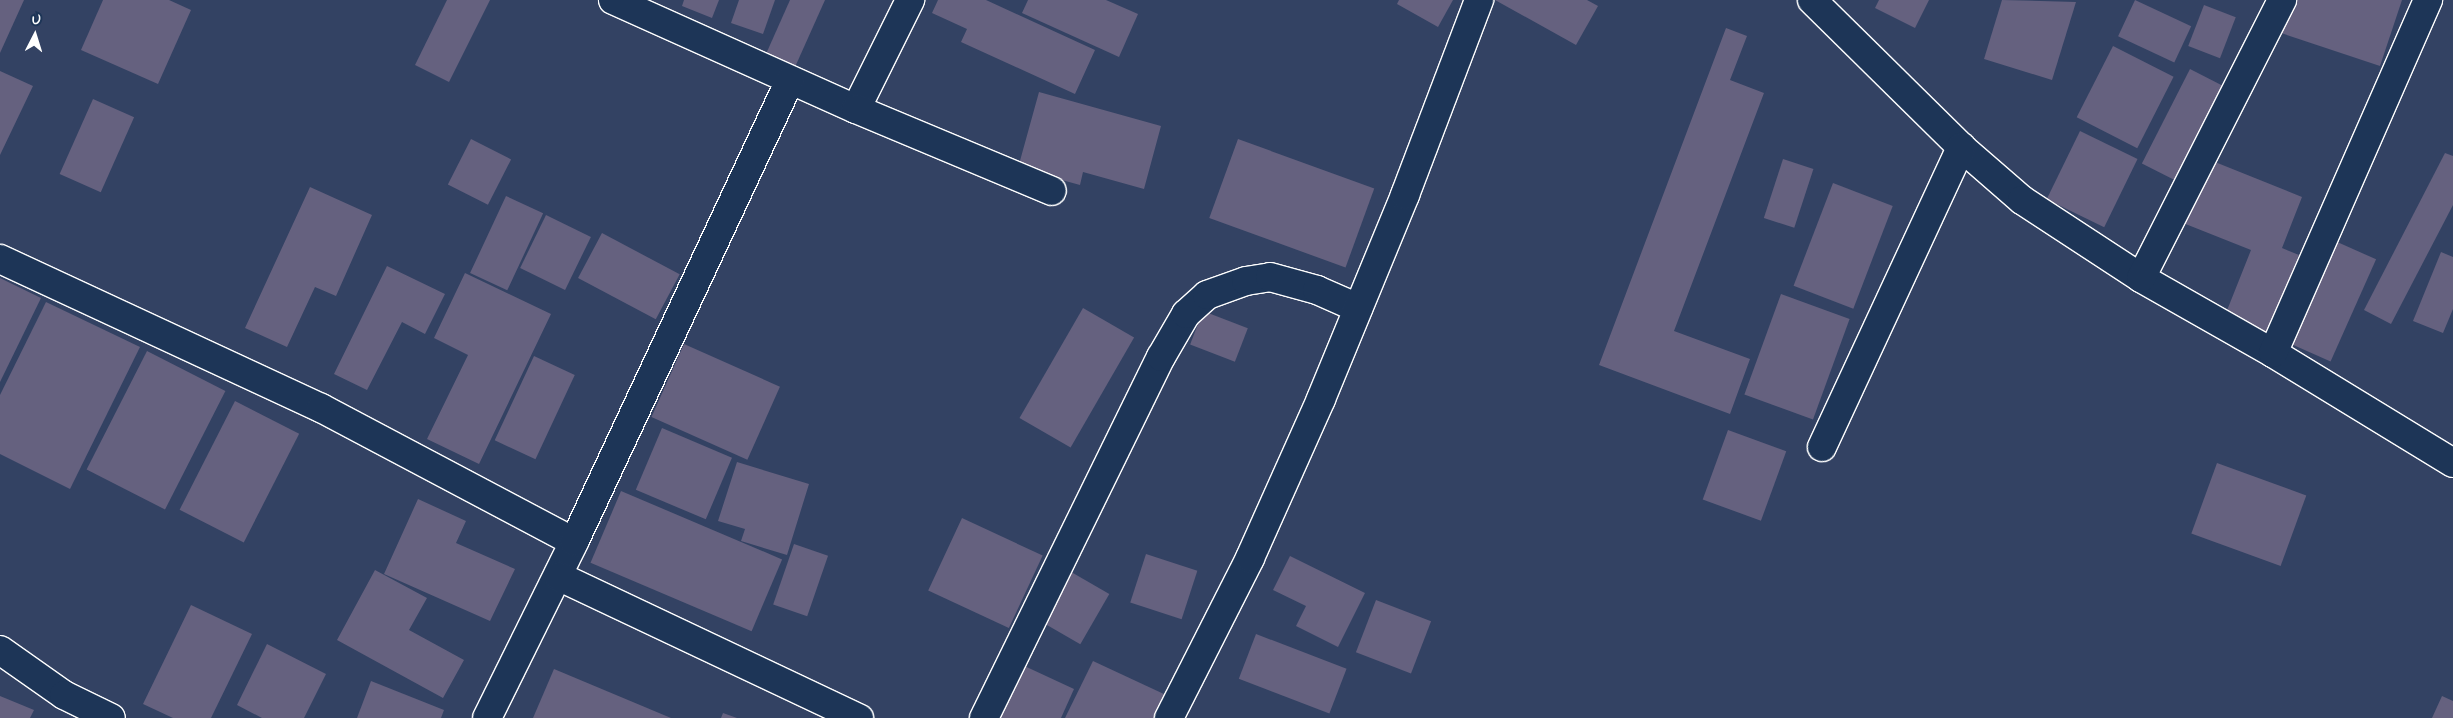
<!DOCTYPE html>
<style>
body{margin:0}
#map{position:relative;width:2453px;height:718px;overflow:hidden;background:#334263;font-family:Mynerve,sans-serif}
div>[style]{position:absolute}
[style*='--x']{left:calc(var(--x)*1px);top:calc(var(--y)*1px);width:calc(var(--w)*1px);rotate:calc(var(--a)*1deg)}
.building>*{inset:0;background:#65617f;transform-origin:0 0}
.roads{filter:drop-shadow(1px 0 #fff) drop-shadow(-1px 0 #fff) drop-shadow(0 1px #fff) drop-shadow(0 -1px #fff)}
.minor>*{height:28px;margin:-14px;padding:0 14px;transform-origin:14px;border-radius:14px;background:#1d3557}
span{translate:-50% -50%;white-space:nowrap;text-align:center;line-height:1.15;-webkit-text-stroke:5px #1d3557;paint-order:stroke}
.north{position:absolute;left:10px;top:10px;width:50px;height:50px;-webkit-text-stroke:4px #1d3557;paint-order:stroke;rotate:5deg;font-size:14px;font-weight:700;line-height:20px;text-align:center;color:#fff}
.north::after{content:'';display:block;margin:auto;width:18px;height:22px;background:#fff;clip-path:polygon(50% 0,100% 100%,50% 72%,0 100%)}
</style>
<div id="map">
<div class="building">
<div style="clip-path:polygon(0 0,24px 0,0 53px)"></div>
<div style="clip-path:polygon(103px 0,169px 0,191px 10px,158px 84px,81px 50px)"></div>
<div style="clip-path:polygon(447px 0,490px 0,449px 82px,415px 65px)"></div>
<div style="clip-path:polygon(684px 0,719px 0,712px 18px,682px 6px)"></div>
<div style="clip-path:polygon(739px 0,775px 0,763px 34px,731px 23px)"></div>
<div style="clip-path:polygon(790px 0,825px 0,791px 76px,762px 63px)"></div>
<div style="clip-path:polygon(938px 0,986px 0,1095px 50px,1075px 94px,961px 42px,967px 29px,932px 13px)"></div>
<div style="clip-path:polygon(1028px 0,1106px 0,1138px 14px,1119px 57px,1022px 13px)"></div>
<div style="clip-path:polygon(1399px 0,1453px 0,1438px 27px,1397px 4px)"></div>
<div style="clip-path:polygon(1495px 0,1587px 0,1598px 6px,1576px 45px)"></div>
<div style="clip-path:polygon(1879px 0,1929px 0,1915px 28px,1875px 8px)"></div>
<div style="clip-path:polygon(2002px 0,2076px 2px,2052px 80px,1984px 59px)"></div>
<div style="left:2135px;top:0;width:62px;height:40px;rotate:25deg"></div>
<div style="clip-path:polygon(2292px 0,2402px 0,2380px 66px,2281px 33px)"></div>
<div style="left:2204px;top:5px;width:34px;height:44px;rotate:21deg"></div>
<div style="clip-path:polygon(1726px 28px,1747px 36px,1730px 80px,1764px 93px,1674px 331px,1750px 359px,1730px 414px,1599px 365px)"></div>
<div style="left:2113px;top:46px;width:68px;height:80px;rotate:27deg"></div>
<div style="left:2190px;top:69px;width:40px;height:106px;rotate:27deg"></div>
<div style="clip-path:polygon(0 71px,33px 86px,0 155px)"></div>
<div style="clip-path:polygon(1039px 92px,1161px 126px,1144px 189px,1083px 172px,1080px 185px,1018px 168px)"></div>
<div style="left:93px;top:99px;width:45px;height:82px;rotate:24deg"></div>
<div style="left:2080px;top:131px;width:64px;height:76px;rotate:26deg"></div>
<div style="left:471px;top:139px;width:45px;height:51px;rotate:27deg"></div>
<div style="left:1238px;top:139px;width:145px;height:84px;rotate:20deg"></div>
<div style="clip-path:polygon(2445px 153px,2453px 156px,2453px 205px,2391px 324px,2364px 310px)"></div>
<div style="left:1783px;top:159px;width:32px;height:62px;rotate:18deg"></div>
<div style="clip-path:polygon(2210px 160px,2302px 197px,2282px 248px,2299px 255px,2266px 335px,2224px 318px,2251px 250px,2183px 223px)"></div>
<div style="left:1833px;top:183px;width:64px;height:110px;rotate:21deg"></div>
<div style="clip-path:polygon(310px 187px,372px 215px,336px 296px,315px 287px,287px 347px,245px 328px)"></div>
<div style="left:506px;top:196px;width:41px;height:85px;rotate:25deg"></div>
<div style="left:546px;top:215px;width:50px;height:59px;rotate:26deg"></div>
<div style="left:602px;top:233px;width:88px;height:51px;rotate:28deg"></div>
<div style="left:2335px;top:241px;width:45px;height:112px;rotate:24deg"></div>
<div style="clip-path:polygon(2441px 252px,2453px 257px,2453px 309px,2443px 333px,2413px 321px)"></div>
<div style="clip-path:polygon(387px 266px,445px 294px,425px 334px,402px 322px,367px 390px,334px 374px)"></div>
<div style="clip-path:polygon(465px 273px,551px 314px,479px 464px,427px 439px,468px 355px,434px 338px)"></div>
<div style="clip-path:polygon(0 278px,41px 298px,0 382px)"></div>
<div style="left:1781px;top:294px;width:73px;height:107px;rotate:20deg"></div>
<div style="clip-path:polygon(46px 302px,140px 347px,70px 489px,0 454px,0 395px)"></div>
<div style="left:1083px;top:308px;width:59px;height:127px;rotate:30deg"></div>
<div style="left:1203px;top:311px;width:48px;height:36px;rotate:21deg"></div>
<div style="left:684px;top:344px;width:105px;height:80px;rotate:24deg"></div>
<div style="left:147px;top:351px;width:88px;height:133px;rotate:27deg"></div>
<div style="left:534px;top:356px;width:45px;height:93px;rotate:25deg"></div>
<div style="left:235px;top:401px;width:72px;height:122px;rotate:27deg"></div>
<div style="left:662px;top:428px;width:76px;height:67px;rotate:23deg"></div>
<div style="left:1728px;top:430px;width:62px;height:74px;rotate:20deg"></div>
<div style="clip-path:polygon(737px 462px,809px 484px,787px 555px,741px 541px,745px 529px,718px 521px)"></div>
<div style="left:2217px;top:463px;width:95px;height:75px;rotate:20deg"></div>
<div style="left:621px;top:491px;width:175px;height:78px;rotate:23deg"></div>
<div style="clip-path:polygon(418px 499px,466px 521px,456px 543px,515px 569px,490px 621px,384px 574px)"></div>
<div style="left:962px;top:518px;width:89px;height:80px;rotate:25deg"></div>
<div style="left:794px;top:544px;width:36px;height:64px;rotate:19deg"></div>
<div style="left:1146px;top:554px;width:54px;height:51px;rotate:18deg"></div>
<div style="clip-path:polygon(1290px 556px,1365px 593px,1338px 647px,1296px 626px,1306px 606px,1273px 590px)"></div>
<div style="left:1066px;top:569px;width:50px;height:58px;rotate:30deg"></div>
<div style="clip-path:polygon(375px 570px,427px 598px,409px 630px,464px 660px,443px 698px,337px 640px)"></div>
<div style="left:1376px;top:600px;width:59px;height:56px;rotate:21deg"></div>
<div style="clip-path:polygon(191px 605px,252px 634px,211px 718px,173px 718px,143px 704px)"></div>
<div style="left:1256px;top:634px;width:97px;height:48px;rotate:21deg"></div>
<div style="clip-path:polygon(267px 644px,326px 674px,304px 718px,262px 718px,237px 705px)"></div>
<div style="clip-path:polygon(1093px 661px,1166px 695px,1154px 718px,1065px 718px)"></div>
<div style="clip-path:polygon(1018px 663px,1074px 689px,1061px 718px,992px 718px)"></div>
<div style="clip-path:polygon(554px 669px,671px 718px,533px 718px)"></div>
<div style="clip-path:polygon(371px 681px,444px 710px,441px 718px,357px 718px)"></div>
<div style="clip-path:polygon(0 696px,34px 710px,30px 718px,0 718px)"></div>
<div style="clip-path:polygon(2442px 696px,2453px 701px,2453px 718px,2432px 718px)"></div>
<div style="clip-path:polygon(723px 713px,737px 718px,721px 718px)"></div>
</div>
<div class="roads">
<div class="minor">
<div style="--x:613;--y:0;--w:266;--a:24.2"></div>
<div style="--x:856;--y:109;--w:122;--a:-63.6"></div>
<div style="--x:1812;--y:0;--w:209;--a:44.6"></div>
<div style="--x:1961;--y:147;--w:81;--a:41"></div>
<div style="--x:2022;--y:200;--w:142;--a:33.2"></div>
<div style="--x:2141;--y:278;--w:152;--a:29.6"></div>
<div style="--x:2273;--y:353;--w:211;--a:31.4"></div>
<div style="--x:856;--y:109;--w:212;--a:22.7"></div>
<div style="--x:0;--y:259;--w:354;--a:24.9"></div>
<div style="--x:321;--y:408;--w:286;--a:27.9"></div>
<div style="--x:574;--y:542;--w:196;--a:116.3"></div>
<div style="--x:2141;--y:278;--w:312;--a:-63.1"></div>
<div style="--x:2273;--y:353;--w:386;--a:-66.3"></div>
<div style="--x:1822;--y:447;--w:331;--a:-65.1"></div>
<div style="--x:574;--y:542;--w:510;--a:-64.94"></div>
<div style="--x:558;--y:576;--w:333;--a:25.3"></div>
<div style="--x:0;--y:650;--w:78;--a:35.1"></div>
<div style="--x:64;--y:695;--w:52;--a:26.1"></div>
<div style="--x:984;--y:718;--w:402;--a:-63.9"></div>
<div style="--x:1161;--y:357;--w:50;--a:-59.8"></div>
<div style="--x:1186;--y:314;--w:28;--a:-42"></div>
<div style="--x:1207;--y:295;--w:41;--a:-19.7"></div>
<div style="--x:1246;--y:281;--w:24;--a:-9"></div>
<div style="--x:1270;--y:277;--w:49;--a:15.5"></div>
<div style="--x:1317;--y:290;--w:45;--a:23.7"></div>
<div style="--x:1169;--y:718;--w:179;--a:-63.1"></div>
<div style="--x:1250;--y:558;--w:174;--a:-65.9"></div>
<div style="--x:1321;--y:399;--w:221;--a:-67.6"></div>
<div style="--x:1405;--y:195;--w:209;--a:-69.2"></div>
</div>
</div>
<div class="north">U</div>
</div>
